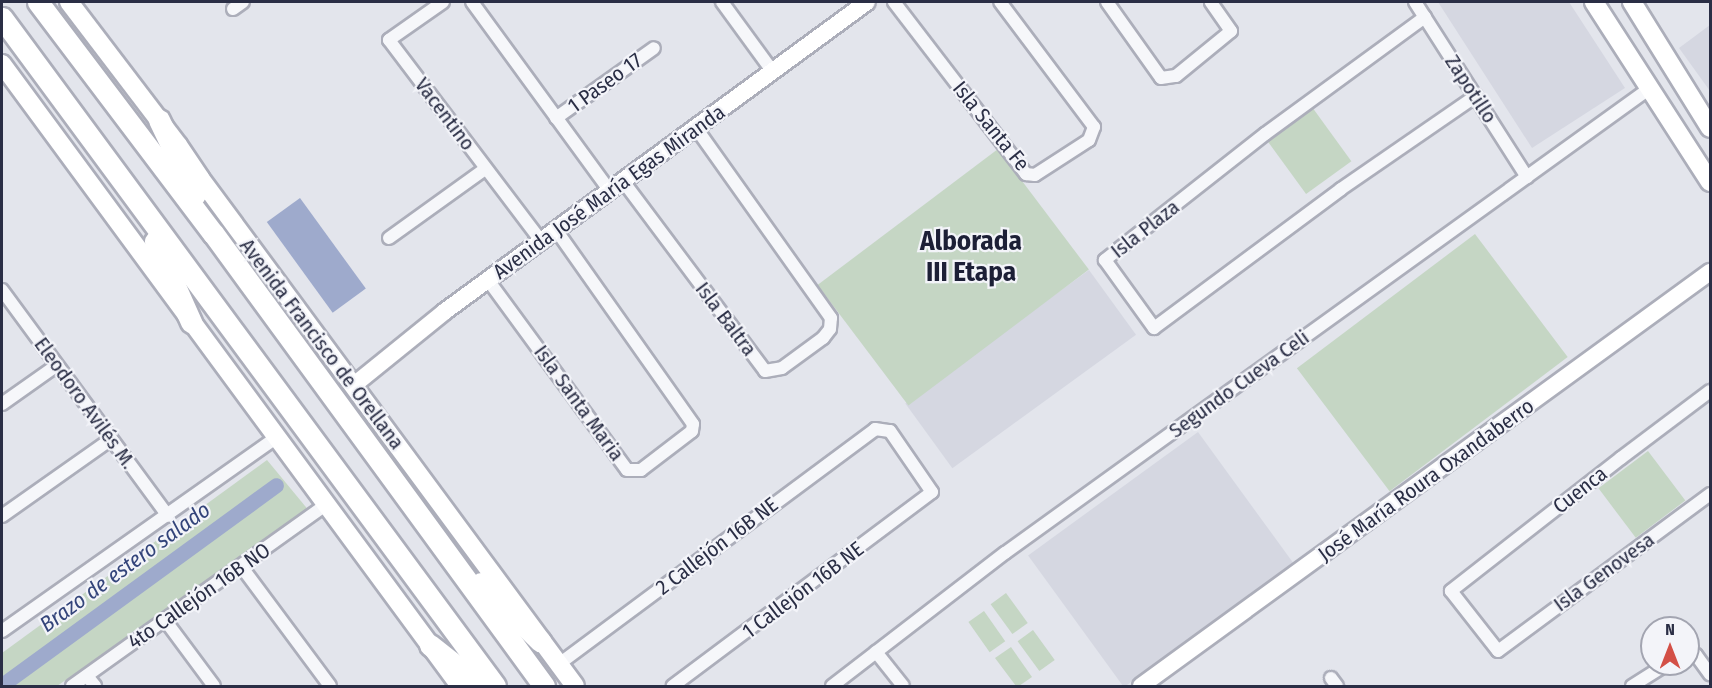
<!DOCTYPE html>
<meta charset="utf-8">
<style>
body{margin:0}
#map{position:relative;width:1712px;height:688px;overflow:hidden;background:#e3e5ec;font-family:"Fira Sans Condensed",sans-serif}
div>[style]{position:absolute}
[style*='--x']{left:calc(var(--x)*1px);top:calc(var(--y)*1px);width:calc(var(--w)*1px);rotate:calc(var(--a)*1deg)}
.built>*{inset:0;background:#d5d7e1;transform-origin:0 0}
.green>*{inset:0;background:#c5d6c4;transform-origin:0 0}
.water>*{inset:0;background:#9eaacc;transform-origin:0 0}
.canal>*{height:15px;margin:-7.5px;padding:0 7.5px;transform-origin:7.5px;border-radius:7.5px;background:#9eaacc}
.roads{filter:drop-shadow(2px 0 #acaeba) drop-shadow(-2px 0 #acaeba) drop-shadow(0 2px #acaeba) drop-shadow(0 -2px #acaeba)}
.street>*{height:12px;margin:-6px;padding:0 6px;transform-origin:6px;border-radius:6px;background:#f6f7fa}
.secondary>*{height:16px;margin:-8px;padding:0 8px;transform-origin:8px;border-radius:8px;background:#fff}
.primary>*{height:18px;margin:-9px;padding:0 9px;transform-origin:9px;border-radius:9px;background:#fff}
.highway>*{height:21px;margin:-10.5px;padding:0 10.5px;transform-origin:10.5px;border-radius:10.5px;background:#fff}
span{translate:-50% -50%;white-space:nowrap;text-align:center;line-height:1.15;-webkit-text-stroke:4.5px #f3f4f9;paint-order:stroke}
.street-label{font-size:21px;color:#2a2e45}
.water-label{font-size:22px;color:#33447a;font-style:italic}
.district-label{font-size:27px;color:#1c1f36;font-weight:700}
.frame{position:absolute;inset:0;border:3px solid #2a2e45;pointer-events:none}
.north{position:absolute;left:1640px;top:616px;width:60px;height:60px;box-sizing:border-box;background:#f3f4f9;border:2px solid #a3a5b1;border-radius:50%;rotate:0deg;font-size:16px;font-weight:700;line-height:24px;text-align:center;color:#2a2e45}
.north::after{content:'';display:block;margin:auto;width:21px;height:27px;background:#d34f46;clip-path:polygon(50% 0,100% 100%,50% 72%,0 100%)}
</style>
<div id="map">
<div class="built">
<div style="clip-path:polygon(1438px 2px,1569px 2px,1625px 88px,1532px 148px)"></div>
<div style="clip-path:polygon(1710px 25px,1710px 91px,1679px 48px)"></div>
<div style="left:1089px;top:270px;width:80px;height:227px;rotate:54deg"></div>
<div style="left:1198px;top:432px;width:163px;height:210px;rotate:54deg"></div>
</div>
<div class="green">
<div style="left:1312px;top:107px;width:67px;height:56px;rotate:54deg"></div>
<div style="left:998px;top:149px;width:151px;height:226px;rotate:53deg"></div>
<div style="left:1475px;top:234px;width:154px;height:223px;rotate:53deg"></div>
<div style="left:1648px;top:451px;width:62px;height:62px;rotate:53deg"></div>
<div style="clip-path:polygon(267px 460px,310px 512px,57px 686px,2px 686px,2px 653px)"></div>
<div style="left:1006px;top:593px;width:37px;height:19px;rotate:54deg"></div>
<div style="left:984px;top:611px;width:37px;height:19px;rotate:55deg"></div>
<div style="left:1033px;top:630px;width:37px;height:19px;rotate:54deg"></div>
<div style="clip-path:polygon(1011px 647px,1032px 677px,1019px 686px,1016px 686px,995px 658px)"></div>
</div>
<div class="water">
<div style="left:300px;top:198px;width:112px;height:41px;rotate:54deg"></div>
</div>
<div class="canal">
<div style="--x:2;--y:685;--w:339;--a:-36.1"></div>
</div>
<div class="roads">
<div class="street">
<div style="--x:443;--y:2;--w:66;--a:144.9"></div>
<div style="--x:389;--y:40;--w:252;--a:52.9"></div>
<div style="--x:472;--y:2;--w:234;--a:53.9"></div>
<div style="--x:722;--y:2;--w:87;--a:53.9"></div>
<div style="--x:894;--y:2;--w:217;--a:52.5"></div>
<div style="--x:1026;--y:174;--w:9;--a:6"></div>
<div style="--x:1035;--y:175;--w:64;--a:-32.9"></div>
<div style="--x:1089;--y:140;--w:14;--a:-69"></div>
<div style="--x:1094;--y:127;--w:156;--a:-126.9"></div>
<div style="--x:1107;--y:2;--w:93;--a:54.6"></div>
<div style="--x:1161;--y:78;--w:15;--a:-8"></div>
<div style="--x:1176;--y:76;--w:71;--a:-39.3"></div>
<div style="--x:1231;--y:31;--w:35;--a:-125"></div>
<div style="--x:1415;--y:2;--w:208;--a:57.4"></div>
<div style="--x:233;--y:9;--w:12;--a:-35"></div>
<div style="--x:1425;--y:17;--w:198;--a:143.8"></div>
<div style="--x:1265;--y:134;--w:204;--a:141.8"></div>
<div style="--x:1105;--y:260;--w:84;--a:54.2"></div>
<div style="--x:1154;--y:328;--w:233;--a:-36.6"></div>
<div style="--x:1341;--y:189;--w:164;--a:-34.6"></div>
<div style="--x:556;--y:118;--w:120;--a:-35.5"></div>
<div style="--x:623;--y:181;--w:237;--a:53.2"></div>
<div style="--x:765;--y:371;--w:17;--a:-10"></div>
<div style="--x:782;--y:368;--w:51;--a:-36.2"></div>
<div style="--x:823;--y:338;--w:11;--a:-52"></div>
<div style="--x:830;--y:329;--w:11;--a:-85"></div>
<div style="--x:831;--y:318;--w:233;--a:-125.4"></div>
<div style="--x:389;--y:238;--w:118;--a:-35.7"></div>
<div style="--x:488;--y:280;--w:235;--a:53.8"></div>
<div style="--x:627;--y:470;--w:14;--a:0"></div>
<div style="--x:641;--y:470;--w:64;--a:-37.4"></div>
<div style="--x:692;--y:431;--w:7;--a:-82"></div>
<div style="--x:693;--y:424;--w:237;--a:-125.2"></div>
<div style="--x:2;--y:290;--w:280;--a:53.7"></div>
<div style="--x:1710;--y:391;--w:111;--a:143"></div>
<div style="--x:1621;--y:458;--w:216;--a:142"></div>
<div style="--x:1451;--y:591;--w:76;--a:51.9"></div>
<div style="--x:1498;--y:651;--w:264;--a:-36.5"></div>
<div style="--x:2;--y:404;--w:67;--a:-35.3"></div>
<div style="--x:2;--y:516;--w:133;--a:-35.2"></div>
<div style="--x:241;--y:566;--w:149;--a:53.4"></div>
<div style="--x:165;--y:620;--w:82;--a:53.4"></div>
<div style="--x:2;--y:631;--w:337;--a:-35.2"></div>
<div style="--x:876;--y:652;--w:43;--a:51.5"></div>
<div style="--x:1688;--y:653;--w:8;--a:14"></div>
<div style="--x:1696;--y:655;--w:24;--a:54"></div>
<div style="--x:559;--y:664;--w:394;--a:-36.6"></div>
<div style="--x:875;--y:429;--w:15;--a:8"></div>
<div style="--x:890;--y:431;--w:74;--a:55.5"></div>
<div style="--x:932;--y:492;--w:324;--a:143.2"></div>
<div style="--x:87;--y:676;--w:13;--a:51"></div>
<div style="--x:1331;--y:678;--w:10;--a:53"></div>
<div style="--x:72;--y:686;--w:313;--a:-35.5"></div>
<div style="--x:832;--y:686;--w:218;--a:-37.6"></div>
<div style="--x:1005;--y:553;--w:795;--a:-35.79"></div>
<div style="--x:1632;--y:686;--w:41;--a:-32.2"></div>
</div>
<div class="secondary">
<div style="--x:354;--y:385;--w:116;--a:-39"></div>
<div style="--x:444;--y:312;--w:524;--a:-36.24"></div>
<div style="--x:1141;--y:686;--w:704;--a:-36.04"></div>
</div>
<div class="primary">
<div style="--x:69;--y:2;--w:180;--a:52.7"></div>
<div style="--x:178;--y:145;--w:40;--a:56"></div>
<div style="--x:200;--y:178;--w:631;--a:53.57"></div>
<div style="--x:1594;--y:2;--w:214;--a:57.2"></div>
<div style="--x:1632;--y:2;--w:148;--a:58.2"></div>
<div style="--x:2;--y:64;--w:772;--a:53.63"></div>
</div>
<div class="highway">
<div style="--x:38;--y:2;--w:290;--a:52.9"></div>
<div style="--x:213;--y:233;--w:561;--a:53.84"></div>
<div style="--x:2;--y:18;--w:830;--a:53.57"></div>
<div style="--x:159;--y:120;--w:83;--a:64.4"></div>
<div style="--x:155;--y:241;--w:89;--a:66"></div>
<div style="--x:481;--y:583;--w:83;--a:44.5"></div>
<div style="--x:430;--y:645;--w:66;--a:38.3"></div>
</div>
</div>
<div class="street-label">
<span style="left:605px;top:83px;rotate:-36deg">1 Paseo 17</span>
<span style="left:1471px;top:89px;rotate:57deg">Zapotillo</span>
<span style="left:445px;top:114px;rotate:53deg">Vacentino</span>
<span style="left:991px;top:126px;rotate:51deg">Isla Santa Fe</span>
<span style="left:609px;top:192px;rotate:-36deg">Avenida José María Egas Miranda</span>
<span style="left:1145px;top:229px;rotate:-38deg">Isla Plaza</span>
<span style="left:726px;top:319px;rotate:53deg">Isla Baltra</span>
<span style="left:322px;top:344px;rotate:53deg">Avenida Francisco de Orellana</span>
<span style="left:1239px;top:384px;rotate:-36deg">Segundo Cueva Celi</span>
<span style="left:85px;top:403px;rotate:54deg">Eleodoro Avilés M.</span>
<span style="left:579px;top:403px;rotate:54deg">Isla Santa Maria</span>
<span style="left:1426px;top:480px;rotate:-36deg">José María Roura Oxandaberro</span>
<span style="left:1580px;top:490px;rotate:-38deg">Cuenca</span>
<span style="left:717px;top:546px;rotate:-37deg">2 Callejón 16B NE</span>
<span style="left:1604px;top:572px;rotate:-36deg">Isla Genovesa</span>
<span style="left:803px;top:590px;rotate:-37deg">1 Callejón 16B NE</span>
<span style="left:199px;top:596px;rotate:-35deg">4to Callejón 16B NO</span>
</div>
<div class="water-label">
<span style="left:125px;top:567px;rotate:-36deg">Brazo de estero salado</span>
</div>
<div class="district-label">
<span style="left:971px;top:257px">Alborada<br>III Etapa</span>
</div>
<div class="frame"></div>
<div class="north">N</div>
</div>
